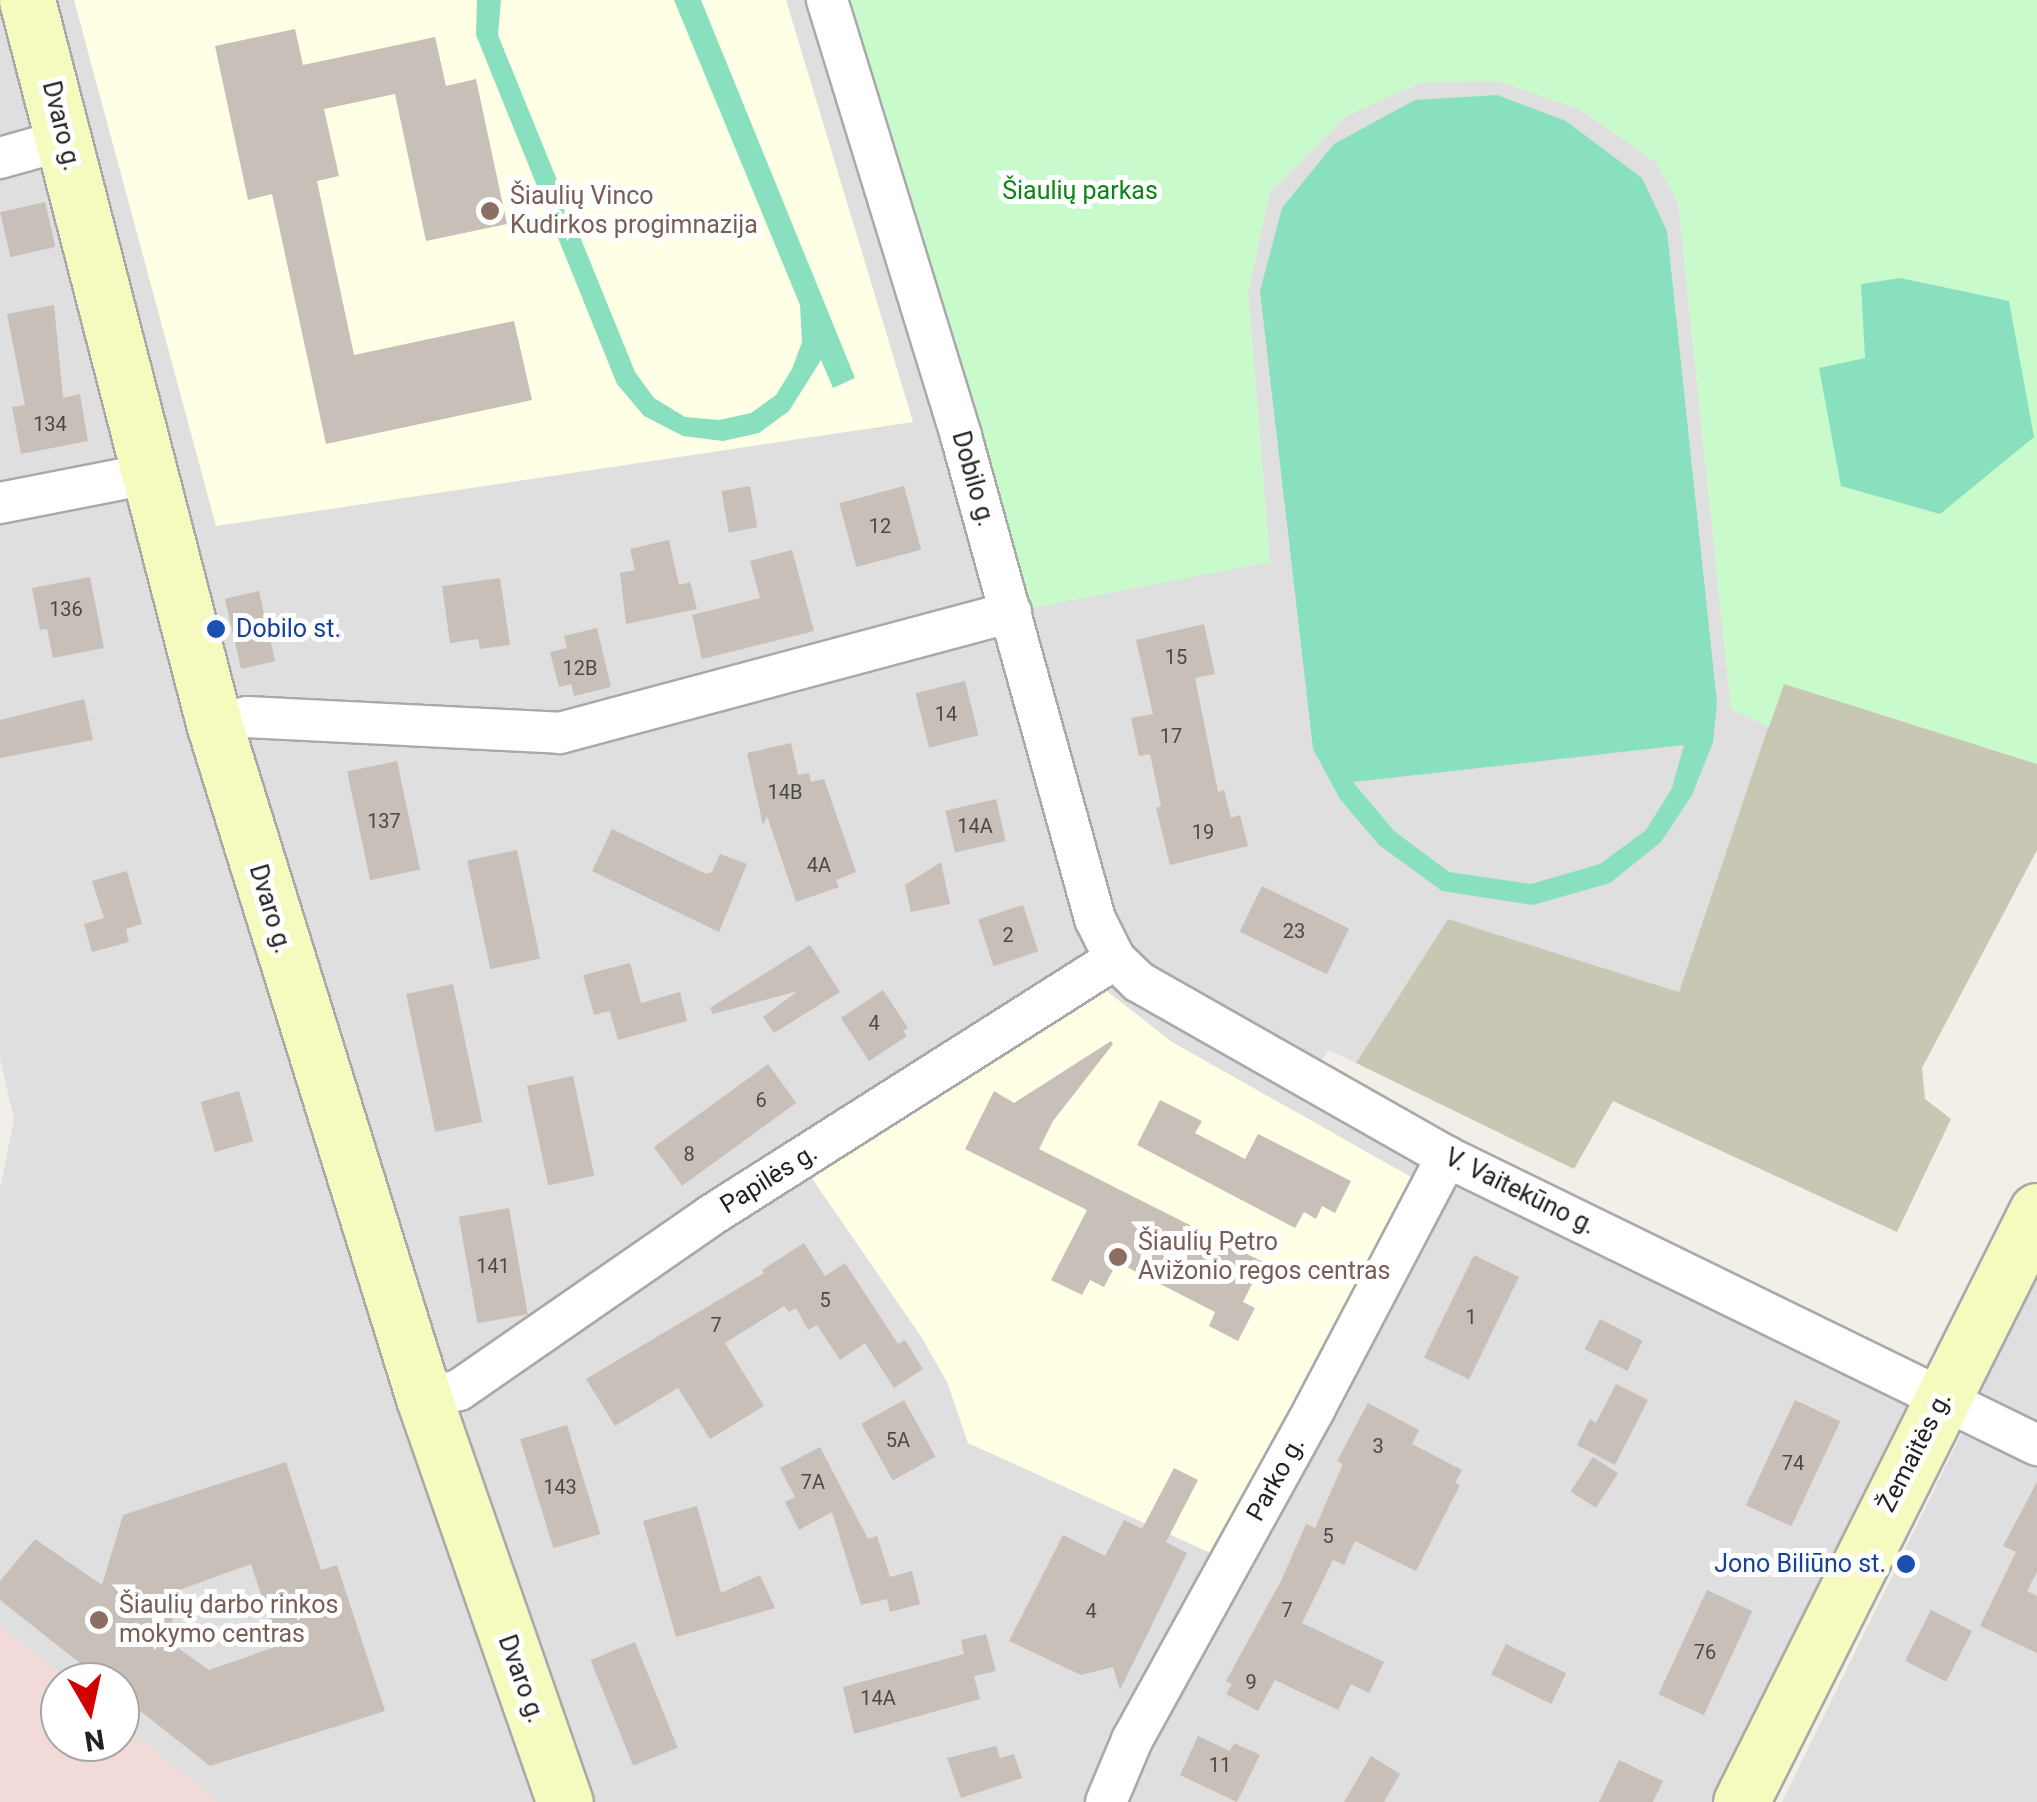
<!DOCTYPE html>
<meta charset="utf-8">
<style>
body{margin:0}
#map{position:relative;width:2037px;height:1802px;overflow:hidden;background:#f2efe9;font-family:Roboto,sans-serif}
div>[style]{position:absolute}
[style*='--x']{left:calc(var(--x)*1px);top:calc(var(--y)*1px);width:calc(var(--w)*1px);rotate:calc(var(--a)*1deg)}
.residential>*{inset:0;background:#e0dfdf}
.commercial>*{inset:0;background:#f2dad9}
.education>*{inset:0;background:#ffffe5}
.construction>*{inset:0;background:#c7c7b4}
.park>*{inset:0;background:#c8facc}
.pitch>*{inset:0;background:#88e0be}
.building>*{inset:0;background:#c7bfb8;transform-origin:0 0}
.roads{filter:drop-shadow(2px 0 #a9a9a9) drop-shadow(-2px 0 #a9a9a9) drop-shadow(0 2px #a9a9a9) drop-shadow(0 -2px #a9a9a9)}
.minor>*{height:40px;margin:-20px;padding:0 20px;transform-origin:20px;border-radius:20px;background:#fff}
.secondary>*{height:55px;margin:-27.5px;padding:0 27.5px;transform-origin:27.5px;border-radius:27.5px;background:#f7fabf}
.dots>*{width:28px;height:28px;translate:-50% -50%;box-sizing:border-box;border:5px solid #fff;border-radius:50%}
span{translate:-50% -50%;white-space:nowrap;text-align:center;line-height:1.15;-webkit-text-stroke:10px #fff;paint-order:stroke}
.number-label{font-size:20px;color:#4b4948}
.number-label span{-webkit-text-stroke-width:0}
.street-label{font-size:25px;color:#222}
.park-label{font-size:25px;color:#0c8416}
.education-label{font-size:25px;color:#785e54}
.left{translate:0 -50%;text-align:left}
.transit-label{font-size:25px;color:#164399}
.right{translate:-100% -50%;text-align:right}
.north{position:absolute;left:40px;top:1662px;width:100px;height:100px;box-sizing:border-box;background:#fff;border:2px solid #a7a7a7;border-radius:50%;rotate:171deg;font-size:28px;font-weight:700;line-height:40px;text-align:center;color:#222}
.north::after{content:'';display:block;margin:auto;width:35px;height:45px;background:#d40000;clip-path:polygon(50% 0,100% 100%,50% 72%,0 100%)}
</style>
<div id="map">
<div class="residential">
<div style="clip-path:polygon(0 0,7px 0,542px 1802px,218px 1802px,120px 1723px,120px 1682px,70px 1682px,0 1626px,0 1189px,14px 1119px,0 1059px)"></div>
<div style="clip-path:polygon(27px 0,827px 0,1270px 562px,1248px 292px,1270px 192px,1346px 116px,1423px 82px,1498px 81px,1579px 109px,1656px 162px,1678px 202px,1731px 709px,1769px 727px,1679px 992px,1448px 919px,1356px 1063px,1329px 1050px,1305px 1080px,1942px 1397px,2037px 1211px,2037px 1802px,1782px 1802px,1972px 1412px,1943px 1398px,1741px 1802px,565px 1802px,497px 1614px)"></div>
</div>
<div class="commercial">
<div style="clip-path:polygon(0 1626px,70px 1682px,60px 1682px,60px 1742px,120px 1742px,120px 1723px,218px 1802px,0 1802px)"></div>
</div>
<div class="education">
<div style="clip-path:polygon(74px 0,786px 0,913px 422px,216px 526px)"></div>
<div style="clip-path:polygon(1103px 988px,1172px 1042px,1411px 1177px,1215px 1555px,968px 1443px,947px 1382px,922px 1338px,811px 1177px)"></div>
</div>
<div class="construction">
<div style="clip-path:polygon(1783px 683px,2037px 764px,2037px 850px,1922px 1068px,1925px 1099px,1951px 1119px,1897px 1232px,1613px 1101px,1574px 1169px,1356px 1063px,1448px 919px,1679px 992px)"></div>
</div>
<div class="park">
<div style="clip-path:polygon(827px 0,2037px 0,2037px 764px,1784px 684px,1769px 727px,1731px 709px,1678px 202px,1656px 162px,1579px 109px,1498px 81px,1423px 82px,1346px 116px,1270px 192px,1248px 292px,1270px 562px,1011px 612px)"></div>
</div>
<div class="pitch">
<div style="clip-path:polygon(477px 0,501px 0,498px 35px,635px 372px,654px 398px,685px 417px,719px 420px,751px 413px,776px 395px,792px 369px,802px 342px,800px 305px,674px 0,701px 0,855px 378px,833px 388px,821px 360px,789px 411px,759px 433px,723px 441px,683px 436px,644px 416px,617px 384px,476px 35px)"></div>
<div style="clip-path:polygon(evenodd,1497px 95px,1566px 121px,1642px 178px,1667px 231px,1717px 703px,1713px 742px,1692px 795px,1661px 842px,1610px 883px,1533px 905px,1442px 891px,1379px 845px,1340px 799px,1313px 749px,1260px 291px,1282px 208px,1334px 144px,1415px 100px,1497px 95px,1684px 745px,1672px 788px,1646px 830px,1600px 864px,1531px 884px,1449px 872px,1394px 831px,1353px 782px,1684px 745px)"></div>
<div style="clip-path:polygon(1900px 278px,2009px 301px,2034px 437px,1940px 514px,1841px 486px,1819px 368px,1865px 358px,1861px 284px)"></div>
</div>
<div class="building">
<div style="clip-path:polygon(295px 29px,303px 65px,435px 37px,446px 86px,476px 79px,507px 224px,426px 241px,395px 94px,324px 109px,339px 176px,317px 181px,354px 355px,514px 321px,532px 400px,326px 444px,272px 194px,248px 200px,215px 46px)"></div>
<div style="left:45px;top:202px;width:46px;height:46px;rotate:77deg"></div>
<div style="clip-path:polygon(54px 305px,63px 398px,80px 394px,88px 441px,21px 454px,12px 407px,25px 405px,7px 314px)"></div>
<div style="left:750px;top:486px;width:42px;height:29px;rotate:80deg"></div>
<div style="left:904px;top:486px;width:66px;height:67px;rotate:75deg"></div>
<div style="clip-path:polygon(669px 540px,679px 585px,690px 582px,697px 609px,626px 624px,620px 573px,635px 570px,630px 549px)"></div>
<div style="clip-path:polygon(792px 550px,814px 631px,702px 659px,692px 615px,760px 598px,750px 561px)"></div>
<div style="clip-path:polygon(90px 577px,104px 648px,53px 658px,47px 629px,40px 630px,32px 588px)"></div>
<div style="clip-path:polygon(500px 578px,510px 645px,480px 649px,478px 639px,450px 643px,442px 586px)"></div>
<div style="left:259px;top:591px;width:72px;height:35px;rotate:77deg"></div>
<div style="clip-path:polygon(1204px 624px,1215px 674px,1195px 678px,1218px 792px,1224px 790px,1231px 818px,1240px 815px,1248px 846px,1170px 865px,1156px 808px,1161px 806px,1150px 754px,1139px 756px,1131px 718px,1153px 714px,1136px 640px)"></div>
<div style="clip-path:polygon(597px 628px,611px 687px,574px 696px,571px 684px,559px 687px,550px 652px,567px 648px,564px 636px)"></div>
<div style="left:965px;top:681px;width:56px;height:51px;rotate:76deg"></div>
<div style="clip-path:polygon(84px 699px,93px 740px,0 758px,0 720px)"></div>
<div style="clip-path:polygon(791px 743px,798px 775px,809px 773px,811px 782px,824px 779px,856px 872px,836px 880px,839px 887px,796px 902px,767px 816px,763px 825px,747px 753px)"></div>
<div style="left:397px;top:761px;width:111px;height:51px;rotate:78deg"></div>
<div style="left:996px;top:799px;width:43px;height:52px;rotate:77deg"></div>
<div style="clip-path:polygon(612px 829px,706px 874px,712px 872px,720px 854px,747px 864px,719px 932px,592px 871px)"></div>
<div style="left:517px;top:850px;width:111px;height:51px;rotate:78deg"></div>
<div style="clip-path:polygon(941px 862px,950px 904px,911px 912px,905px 885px)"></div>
<div style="clip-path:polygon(127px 871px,142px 924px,126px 929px,129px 942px,92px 952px,84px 924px,104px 918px,92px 881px)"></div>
<div style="left:1262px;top:886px;width:97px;height:51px;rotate:26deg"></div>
<div style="left:1023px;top:905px;width:49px;height:47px;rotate:72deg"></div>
<div style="clip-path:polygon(810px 945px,840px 992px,774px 1033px,763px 1017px,798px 991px,713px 1014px,710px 1008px)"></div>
<div style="clip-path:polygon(630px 963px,641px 1003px,680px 992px,687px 1021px,618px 1040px,610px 1011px,594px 1015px,583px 975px)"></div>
<div style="left:453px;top:984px;width:141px;height:48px;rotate:78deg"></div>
<div style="clip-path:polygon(883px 990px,908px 1028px,903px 1031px,907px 1036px,869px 1061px,841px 1018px)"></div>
<div style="clip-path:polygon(1111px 1041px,1113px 1044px,1053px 1121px,1039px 1149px,1263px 1262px,1243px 1302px,1255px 1308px,1238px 1341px,1209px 1326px,1215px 1312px,1117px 1262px,1104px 1287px,1090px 1280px,1082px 1295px,1051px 1280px,1087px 1210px,965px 1149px,994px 1091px,1014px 1103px)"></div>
<div style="left:768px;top:1064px;width:48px;height:141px;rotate:54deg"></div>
<div style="left:573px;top:1076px;width:102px;height:47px;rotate:78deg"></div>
<div style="left:239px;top:1091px;width:52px;height:40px;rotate:74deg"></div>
<div style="clip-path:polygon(1160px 1100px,1202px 1121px,1195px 1133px,1245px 1159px,1258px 1134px,1351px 1181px,1335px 1213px,1322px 1206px,1316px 1219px,1304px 1212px,1295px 1228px,1137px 1145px)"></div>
<div style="left:509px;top:1208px;width:108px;height:51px;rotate:80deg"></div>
<div style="clip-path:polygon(804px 1243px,825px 1276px,845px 1263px,898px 1344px,905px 1340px,923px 1369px,894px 1388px,865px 1343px,840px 1360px,817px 1325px,808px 1330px,796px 1308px,789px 1312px,784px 1306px,725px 1343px,764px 1406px,710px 1439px,678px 1388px,615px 1426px,586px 1379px,764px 1273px,762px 1270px)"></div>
<div style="left:1474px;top:1255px;width:50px;height:114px;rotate:26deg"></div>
<div style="left:1600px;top:1319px;width:48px;height:34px;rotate:27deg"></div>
<div style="clip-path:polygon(1616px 1384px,1648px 1400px,1615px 1465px,1577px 1445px,1590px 1419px,1596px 1423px)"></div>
<div style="left:904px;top:1400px;width:65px;height:49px;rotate:61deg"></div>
<div style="left:1795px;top:1400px;width:50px;height:116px;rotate:25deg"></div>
<div style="clip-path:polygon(1368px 1403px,1419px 1430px,1412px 1444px,1462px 1470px,1455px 1483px,1460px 1485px,1416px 1571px,1355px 1541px,1344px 1565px,1333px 1560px,1302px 1623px,1384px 1662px,1369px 1693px,1351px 1684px,1338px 1710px,1275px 1680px,1258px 1711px,1226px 1694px,1232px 1684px,1226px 1681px,1281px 1581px,1306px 1524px,1315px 1528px,1343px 1464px,1337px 1461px)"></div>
<div style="left:567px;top:1425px;width:114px;height:49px;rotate:73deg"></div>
<div style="clip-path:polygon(820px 1447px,868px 1539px,877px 1536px,890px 1577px,912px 1571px,920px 1604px,890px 1612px,887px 1599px,861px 1605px,832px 1512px,799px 1530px,785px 1502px,795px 1497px,780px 1468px)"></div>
<div style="left:1593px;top:1457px;width:30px;height:41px;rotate:33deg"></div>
<div style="clip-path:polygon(evenodd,286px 1462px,321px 1570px,337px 1565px,385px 1711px,210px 1766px,120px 1695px,120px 1682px,104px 1682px,0 1600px,0 1581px,35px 1539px,102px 1585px,123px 1515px,286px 1462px,251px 1564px,278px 1646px,209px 1670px,168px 1641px,179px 1590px,251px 1564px)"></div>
<div style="clip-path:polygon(1174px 1468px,1198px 1480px,1166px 1542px,1187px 1553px,1120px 1690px,1113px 1667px,1081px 1675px,1009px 1641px,1063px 1535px,1105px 1556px,1124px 1520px,1142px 1529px)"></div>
<div style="clip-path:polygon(2037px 1482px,2037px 1572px,2027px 1591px,2037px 1596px,2037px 1653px,1980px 1626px,2016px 1552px,2003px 1546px)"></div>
<div style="clip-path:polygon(697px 1506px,721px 1593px,760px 1575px,775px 1608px,676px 1637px,643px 1521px)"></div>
<div style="left:1707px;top:1590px;width:50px;height:115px;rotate:25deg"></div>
<div style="left:1931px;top:1610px;width:46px;height:57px;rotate:27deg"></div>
<div style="clip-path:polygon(986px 1634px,996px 1671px,974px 1676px,980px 1699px,854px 1734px,843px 1687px,964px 1654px,961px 1640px)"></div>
<div style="left:635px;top:1642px;width:114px;height:48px;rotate:68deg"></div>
<div style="left:1506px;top:1644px;width:67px;height:34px;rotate:26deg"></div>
<div style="clip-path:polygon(1198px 1736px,1230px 1751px,1234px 1743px,1260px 1755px,1237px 1802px,1180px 1775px)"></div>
<div style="clip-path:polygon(996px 1746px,1000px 1758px,1014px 1754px,1022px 1778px,961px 1798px,947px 1758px)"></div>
<div style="clip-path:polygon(1371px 1756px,1400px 1774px,1384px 1802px,1344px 1802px)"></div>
<div style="clip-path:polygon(1619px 1760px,1663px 1781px,1653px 1802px,1599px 1802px)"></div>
</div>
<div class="roads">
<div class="minor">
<div style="--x:827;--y:0;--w:456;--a:72.9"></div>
<div style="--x:961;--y:436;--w:501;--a:74.49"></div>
<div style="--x:1095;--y:919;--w:45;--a:63.4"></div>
<div style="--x:1115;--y:959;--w:33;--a:44"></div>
<div style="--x:1139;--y:982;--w:354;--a:29.6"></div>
<div style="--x:1447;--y:1157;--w:657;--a:26.02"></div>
<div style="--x:0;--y:158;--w:66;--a:-15.7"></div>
<div style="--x:0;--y:503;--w:151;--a:-11.1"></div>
<div style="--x:214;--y:723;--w:34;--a:-10"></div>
<div style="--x:247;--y:717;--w:313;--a:2.9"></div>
<div style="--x:560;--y:733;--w:467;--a:-15"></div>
<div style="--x:424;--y:1398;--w:36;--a:-13"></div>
<div style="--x:459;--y:1390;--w:305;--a:-34.7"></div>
<div style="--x:710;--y:1216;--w:480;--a:-32.4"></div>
<div style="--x:1106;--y:1802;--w:67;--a:-67.2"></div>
<div style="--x:1132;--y:1740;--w:379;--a:-61.1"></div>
<div style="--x:1315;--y:1408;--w:284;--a:-62.3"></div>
</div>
<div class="secondary">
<div style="--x:27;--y:0;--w:747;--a:75.5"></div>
<div style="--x:214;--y:723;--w:707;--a:72.72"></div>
<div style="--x:424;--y:1398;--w:428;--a:70.8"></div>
<div style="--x:1741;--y:1802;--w:661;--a:-63.4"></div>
</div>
</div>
<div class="dots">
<div style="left:490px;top:211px;background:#8d6e63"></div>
<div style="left:216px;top:629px;background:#1a4fb4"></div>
<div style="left:1118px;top:1257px;background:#8d6e63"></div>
<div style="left:1906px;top:1564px;background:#1a4fb4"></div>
<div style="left:99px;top:1620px;background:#8d6e63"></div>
</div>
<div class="number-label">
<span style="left:50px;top:424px">134</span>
<span style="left:880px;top:526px">12</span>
<span style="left:66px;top:609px">136</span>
<span style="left:1176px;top:657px">15</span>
<span style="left:580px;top:668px">12B</span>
<span style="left:946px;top:714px">14</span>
<span style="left:1171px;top:736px">17</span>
<span style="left:785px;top:792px">14B</span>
<span style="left:384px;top:821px">137</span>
<span style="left:975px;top:826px">14A</span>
<span style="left:1203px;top:832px">19</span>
<span style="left:819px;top:865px">4A</span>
<span style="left:1294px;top:931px">23</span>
<span style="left:1008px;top:935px">2</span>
<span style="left:874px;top:1023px">4</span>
<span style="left:761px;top:1100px">6</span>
<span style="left:689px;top:1154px">8</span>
<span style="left:493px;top:1266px">141</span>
<span style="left:825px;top:1300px">5</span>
<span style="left:1471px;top:1317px">1</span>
<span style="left:716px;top:1325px">7</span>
<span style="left:898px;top:1440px">5A</span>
<span style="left:1378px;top:1446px">3</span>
<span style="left:1793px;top:1463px">74</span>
<span style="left:813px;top:1482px">7A</span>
<span style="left:560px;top:1487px">143</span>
<span style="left:1328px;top:1536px">5</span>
<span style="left:1287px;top:1610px">7</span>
<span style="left:1091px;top:1611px">4</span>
<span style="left:1705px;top:1652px">76</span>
<span style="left:1251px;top:1682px">9</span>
<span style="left:878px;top:1698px">14A</span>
<span style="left:1220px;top:1765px">11</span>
</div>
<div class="street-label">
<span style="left:61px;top:126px;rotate:76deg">Dvaro g.</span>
<span style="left:973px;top:479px;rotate:74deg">Dobilo g.</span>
<span style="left:270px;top:909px;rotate:73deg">Dvaro g.</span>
<span style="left:769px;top:1179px;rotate:-32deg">Papilės g.</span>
<span style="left:1520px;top:1192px;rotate:26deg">V. Vaitekūno g.</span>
<span style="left:1915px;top:1452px;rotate:-63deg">Žemaitės g.</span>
<span style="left:1276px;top:1479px;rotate:-61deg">Parko g.</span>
<span style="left:521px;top:1679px;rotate:70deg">Dvaro g.</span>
</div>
<div class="park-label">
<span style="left:1080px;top:191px">Šiaulių parkas</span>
</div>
<div class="education-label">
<span class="left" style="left:510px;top:211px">Šiaulių Vinco<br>Kudirkos progimnazija</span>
<span class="left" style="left:1138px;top:1257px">Šiaulių Petro<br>Avižonio regos centras</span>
<span class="left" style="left:119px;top:1620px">Šiaulių darbo rinkos<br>mokymo centras</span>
</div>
<div class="transit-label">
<span class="left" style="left:236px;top:629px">Dobilo st.</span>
<span class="right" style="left:1886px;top:1564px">Jono Biliūno st.</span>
</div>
<div class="north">N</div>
</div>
